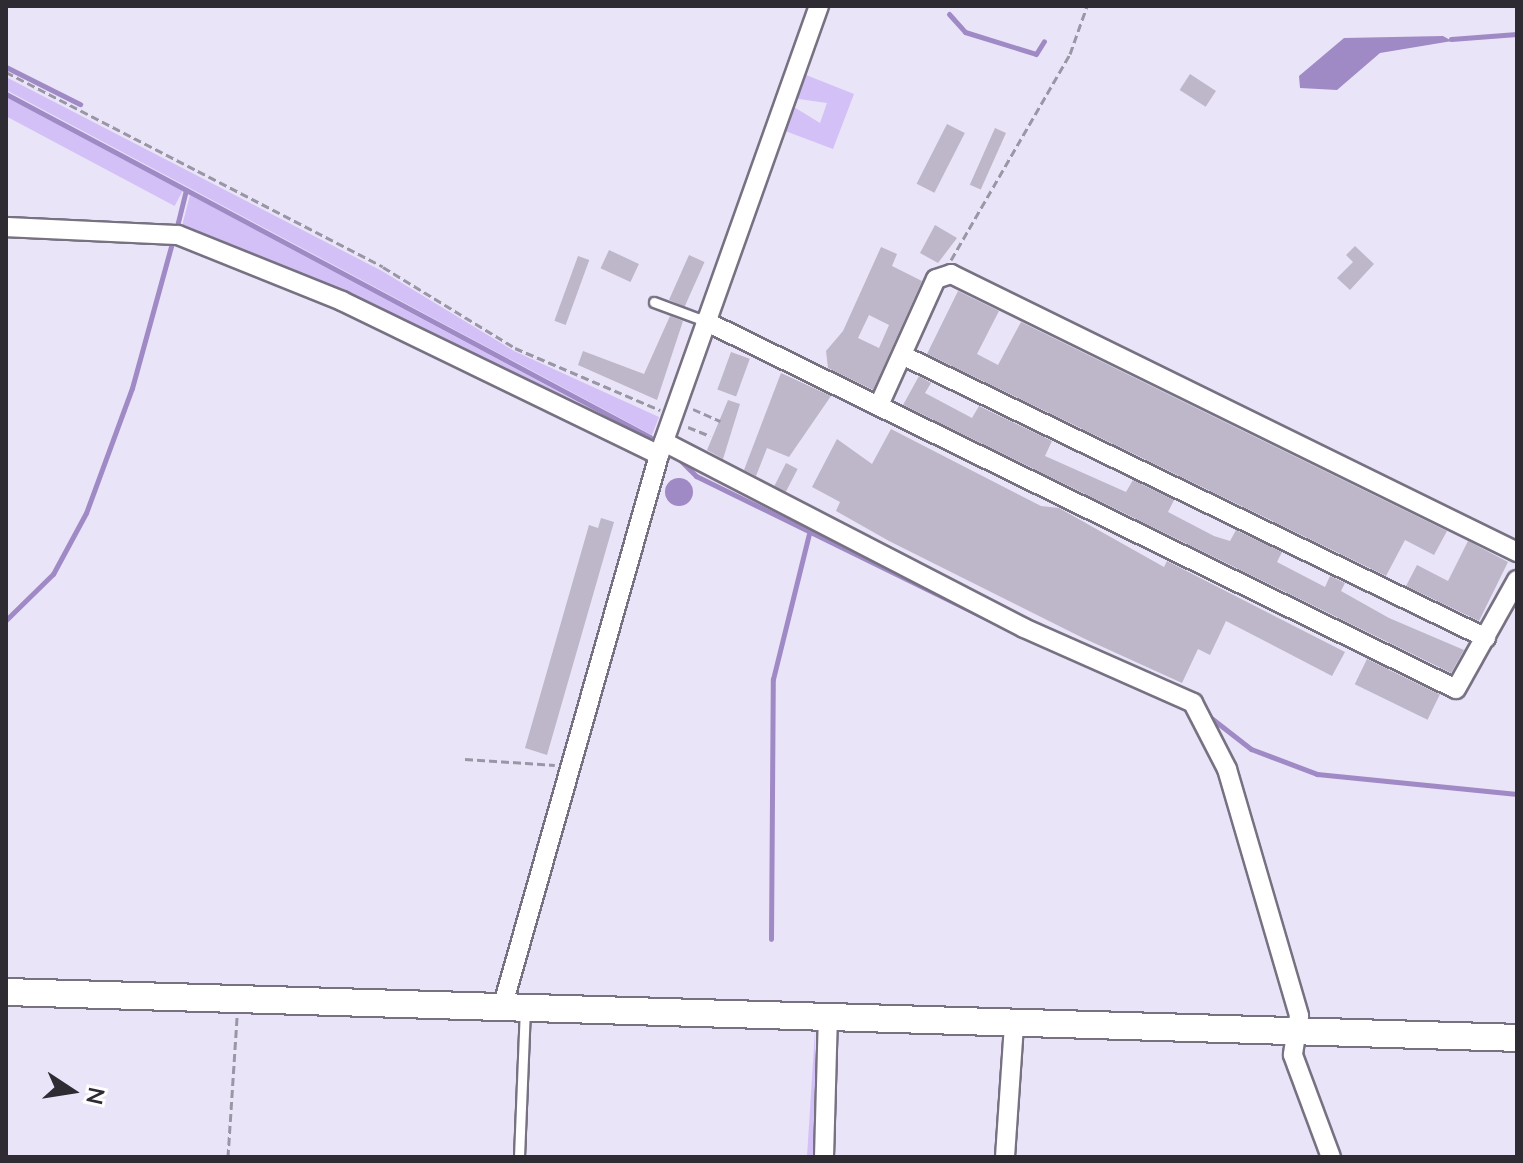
<!DOCTYPE html>
<style>
body{margin:0}
#map{position:relative;width:1523px;height:1163px;overflow:hidden;background:#eae4f8;font-family:Lato,sans-serif}
div>[style]{position:absolute}
[style*='--x']{left:calc(var(--x)*1px);top:calc(var(--y)*1px);width:calc(var(--w)*1px);rotate:calc(var(--a)*1deg)}
.green>*{inset:0;background:#d2c0f7;transform-origin:0 0}
.water>*{inset:0;background:#9f8ac5}
.round{border-radius:50%}
.stream>*{height:5px;margin:-2.5px;padding:0 2.5px;transform-origin:2.5px;border-radius:2.5px;background:#9f8ac5}
.building>*{inset:0;background:#bdb7c9;transform-origin:0 0}
.path>*{height:3px;margin-top:-1.5px;transform-origin:0;background:repeating-linear-gradient(90deg,#9b96a5 0 8px,transparent 0 12px)}
.roads{filter:drop-shadow(2px 0 #777182) drop-shadow(-2px 0 #777182) drop-shadow(0 2px #777182) drop-shadow(0 -2px #777182)}
.service>*{height:9px;margin:-4.5px;padding:0 4.5px;transform-origin:4.5px;border-radius:4.5px;background:#fff}
.minor>*{height:18px;margin:-9px;padding:0 9px;transform-origin:9px;border-radius:9px;background:#fff}
.secondary>*{height:26px;margin:-13px;padding:0 13px;transform-origin:13px;border-radius:13px;background:#fff}
span{translate:-50% -50%;white-space:nowrap;text-align:center;line-height:1.15;-webkit-text-stroke:7px #fff;paint-order:stroke}
.frame{position:absolute;inset:0;border:8px solid #2e2b33;pointer-events:none}
.north{position:absolute;left:32px;top:1051px;width:80px;height:80px;-webkit-text-stroke:6px #fff;paint-order:stroke;rotate:102deg;font-size:22px;font-weight:700;line-height:32px;text-align:center;color:#2e2b33}
.north::after{content:'';display:block;margin:auto;width:28px;height:36px;background:#2e2b33;clip-path:polygon(50% 0,100% 100%,50% 72%,0 100%)}
</style>
<div id="map">
<div class="green">
<div style="clip-path:polygon(801px 73px,854px 94px,833px 149px,780px 129px,789px 104px,820px 123px,827px 103px,792px 98px)"></div>
<div style="clip-path:polygon(6px 77px,382px 271px,514px 351px,659px 417px,652px 435px,6px 90px)"></div>
<div style="left:6px;top:97px;width:200px;height:17px;rotate:28deg"></div>
<div style="clip-path:polygon(190px 195px,649px 440px,647px 444px,181px 230px)"></div>
<div style="clip-path:polygon(815px 1031px,818px 1157px,807px 1157px)"></div>
</div>
<div class="water">
<div style="clip-path:polygon(1443px 36px,1452px 41px,1380px 53px,1337px 90px,1300px 88px,1299px 76px,1344px 38px)"></div>
<div class="round" style="left:665px;top:478px;width:28px;height:28px"></div>
</div>
<div class="stream">
<div style="--x:949;--y:14;--w:24;--a:48"></div>
<div style="--x:965;--y:32;--w:74;--a:17.2"></div>
<div style="--x:1036;--y:54;--w:15;--a:-58"></div>
<div style="--x:1451;--y:39;--w:66;--a:-4.3"></div>
<div style="--x:6;--y:67;--w:83;--a:26.6"></div>
<div style="--x:6;--y:94;--w:730;--a:28.04"></div>
<div style="--x:176;--y:230;--w:41;--a:-76"></div>
<div style="--x:677;--y:457;--w:27;--a:45"></div>
<div style="--x:696;--y:476;--w:347;--a:26.1"></div>
<div style="--x:6;--y:620;--w:66;--a:-44.4"></div>
<div style="--x:53;--y:574;--w:69;--a:-61.6"></div>
<div style="--x:86;--y:513;--w:133;--a:-69.8"></div>
<div style="--x:132;--y:388;--w:155;--a:-74.6"></div>
<div style="--x:1206;--y:714;--w:57;--a:37.9"></div>
<div style="--x:1251;--y:749;--w:71;--a:20.7"></div>
<div style="--x:1317;--y:774;--w:201;--a:5.7"></div>
<div style="--x:771;--y:939;--w:260;--a:-89.6"></div>
<div style="--x:773;--y:679;--w:149;--a:-76.1"></div>
</div>
<div class="building">
<div style="left:1190px;top:74px;width:31px;height:19px;rotate:33deg"></div>
<div style="left:947px;top:124px;width:20px;height:67px;rotate:27deg"></div>
<div style="left:995px;top:128px;width:12px;height:62px;rotate:24deg"></div>
<div style="clip-path:polygon(935px 225px,957px 238px,938px 263px,920px 253px)"></div>
<div style="clip-path:polygon(1355px 246px,1374px 264px,1350px 290px,1337px 278px,1353px 262px,1346px 255px)"></div>
<div style="clip-path:polygon(evenodd,881px 247px,897px 254px,892px 266px,922px 281px,873px 390px,828px 368px,826px 351px,843px 331px,881px 247px,869px 315px,889px 325px,879px 348px,858px 338px,869px 315px)"></div>
<div style="left:609px;top:250px;width:33px;height:20px;rotate:25deg"></div>
<div style="left:689px;top:255px;width:17px;height:49px;rotate:24deg"></div>
<div style="left:578px;top:256px;width:12px;height:69px;rotate:20deg"></div>
<div style="clip-path:polygon(958px 291px,999px 311px,977px 354px,998px 365px,1021px 322px,1447px 531px,1434px 555px,1405px 540px,1386px 576px,927px 354px)"></div>
<div style="clip-path:polygon(670px 316px,683px 321px,657px 400px,578px 365px,583px 351px,644px 374px)"></div>
<div style="left:731px;top:352px;width:20px;height:40px;rotate:20deg"></div>
<div style="clip-path:polygon(781px 373px,831px 396px,789px 457px,767px 448px,756px 476px,744px 470px)"></div>
<div style="clip-path:polygon(919px 376px,931px 383px,925px 393px,972px 418px,979px 406px,1052px 441px,1045px 456px,1126px 492px,1133px 480px,1174px 500px,1168px 512px,1214px 536px,1230px 541px,1236px 530px,1282px 552px,1277px 562px,1325px 587px,1330px 576px,1345px 583px,1341px 591px,1389px 618px,1464px 650px,1451px 673px,903px 405px)"></div>
<div style="clip-path:polygon(728px 400px,740px 404px,723px 459px,707px 450px)"></div>
<div style="clip-path:polygon(891px 429px,1041px 506px,1059px 508px,1164px 567px,1167px 561px,1345px 652px,1332px 676px,1226px 621px,1210px 655px,1198px 649px,1182px 683px,1083px 638px,889px 541px,836px 511px,840px 502px,812px 487px,837px 439px,872px 464px)"></div>
<div style="left:786px;top:463px;width:13px;height:26px;rotate:27deg"></div>
<div style="clip-path:polygon(601px 518px,614px 522px,547px 755px,525px 748px,589px 525px,598px 528px)"></div>
<div style="clip-path:polygon(1468px 541px,1508px 562px,1479px 621px,1406px 586px,1417px 565px,1448px 581px)"></div>
<div style="left:1367px;top:659px;width:81px;height:28px;rotate:26deg"></div>
</div>
<div class="path">
<div style="--x:6;--y:72;--w:424;--a:27.3"></div>
<div style="--x:383;--y:267;--w:155;--a:31.5"></div>
<div style="--x:515;--y:348;--w:158;--a:23.2"></div>
<div style="--x:951;--y:260;--w:238;--a:-60"></div>
<div style="--x:1070;--y:54;--w:51;--a:-70.5"></div>
<div style="--x:693;--y:409;--w:30;--a:24"></div>
<div style="--x:688;--y:427;--w:24;--a:22"></div>
<div style="--x:465;--y:759;--w:90;--a:3.8"></div>
<div style="--x:228;--y:1157;--w:140;--a:-86.3"></div>
</div>
<div class="roads">
<div class="service">
<div style="--x:654;--y:302;--w:54;--a:20.4"></div>
<div style="--x:519;--y:1157;--w:148;--a:-87.7"></div>
</div>
<div class="minor">
<div style="--x:6;--y:227;--w:172;--a:2.7"></div>
<div style="--x:178;--y:235;--w:177;--a:21.9"></div>
<div style="--x:342;--y:301;--w:352;--a:25.9"></div>
<div style="--x:705;--y:321;--w:836;--a:26.11"></div>
<div style="--x:1456;--y:689;--w:125;--a:-60.8"></div>
<div style="--x:902;--y:355;--w:649;--a:25.85"></div>
<div style="--x:879;--y:405;--w:138;--a:-65.7"></div>
<div style="--x:936;--y:279;--w:16;--a:-18"></div>
<div style="--x:951;--y:274;--w:631;--a:26.16"></div>
<div style="--x:664;--y:442;--w:405;--a:27.3"></div>
<div style="--x:1024;--y:628;--w:185;--a:23.9"></div>
<div style="--x:1193;--y:703;--w:74;--a:62.7"></div>
<div style="--x:1227;--y:769;--w:257;--a:73.7"></div>
<div style="--x:1299;--y:1016;--w:39;--a:99"></div>
<div style="--x:1293;--y:1055;--w:109;--a:69.6"></div>
<div style="--x:502;--y:1008;--w:575;--a:-74.15"></div>
<div style="--x:659;--y:455;--w:477;--a:-70.4"></div>
<div style="--x:824;--y:1157;--w:139;--a:-88.4"></div>
<div style="--x:1005;--y:1157;--w:133;--a:-86.1"></div>
</div>
<div class="secondary">
<div style="--x:6;--y:992;--w:1512;--a:1.74"></div>
</div>
</div>
<div class="frame"></div>
<div class="north">N</div>
</div>
